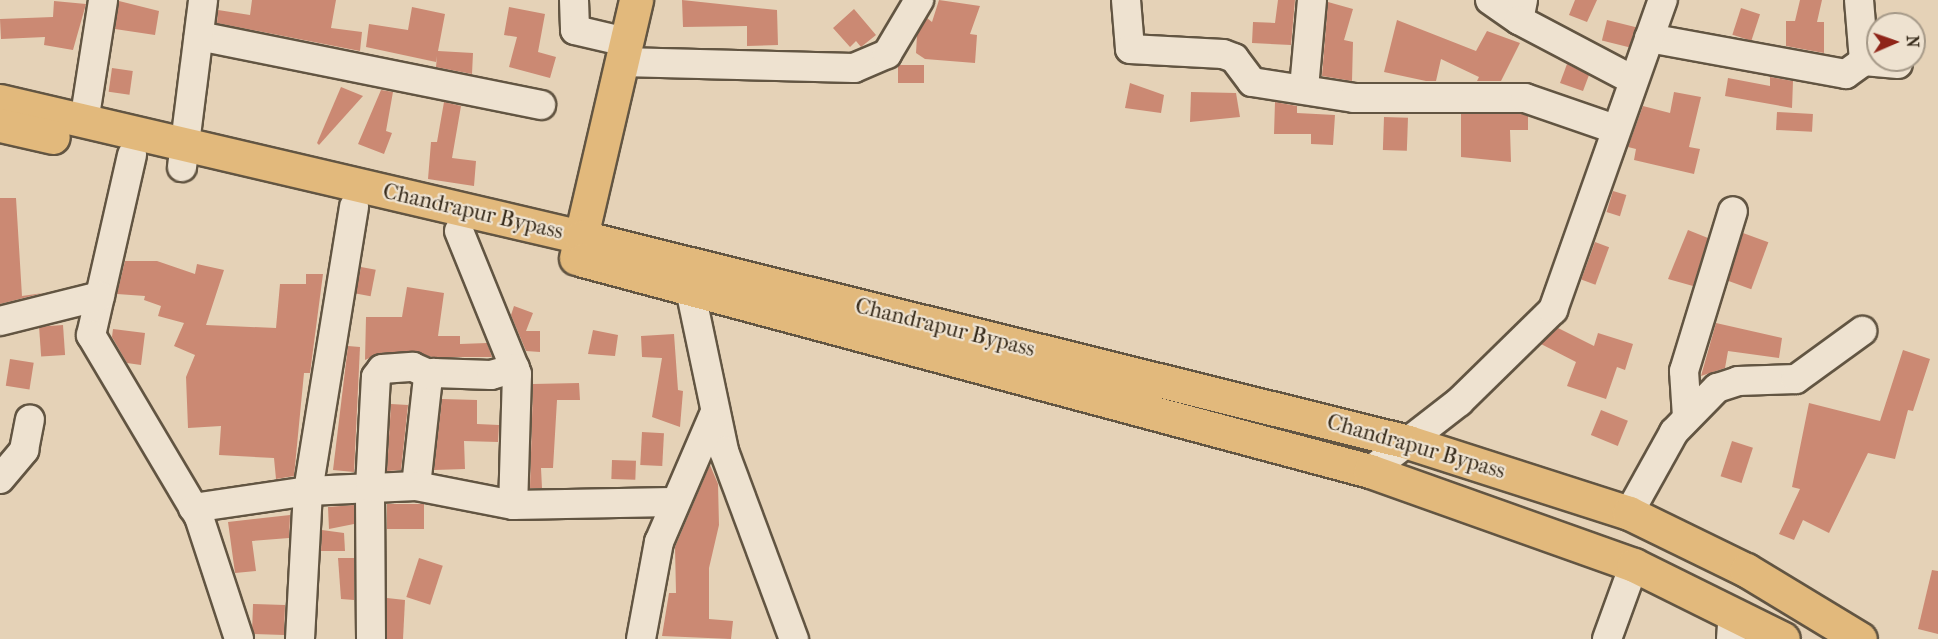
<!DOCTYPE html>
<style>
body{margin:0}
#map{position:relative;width:1938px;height:639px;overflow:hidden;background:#e5d2b7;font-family:"IM FELL French Canon",serif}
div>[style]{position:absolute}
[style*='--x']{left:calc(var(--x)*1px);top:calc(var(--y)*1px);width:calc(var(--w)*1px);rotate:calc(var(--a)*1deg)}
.building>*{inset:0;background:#cb8973;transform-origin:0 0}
.roads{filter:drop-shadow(2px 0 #625542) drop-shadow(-2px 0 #625542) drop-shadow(0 2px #625542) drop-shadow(0 -2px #625542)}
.minor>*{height:28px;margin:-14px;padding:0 14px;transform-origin:14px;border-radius:14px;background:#eee2d0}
.major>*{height:33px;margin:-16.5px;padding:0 16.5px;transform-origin:16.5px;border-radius:16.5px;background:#e2b97c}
.highway>*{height:33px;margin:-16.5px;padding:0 16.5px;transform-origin:16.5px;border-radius:16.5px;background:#e2b97c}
span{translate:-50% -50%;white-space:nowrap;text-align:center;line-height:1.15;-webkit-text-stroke:4.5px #eee2d0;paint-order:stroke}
.street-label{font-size:22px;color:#372b1b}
.north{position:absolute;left:1866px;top:12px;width:60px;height:60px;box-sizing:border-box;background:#eee2d0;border:2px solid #a59988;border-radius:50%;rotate:88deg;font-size:16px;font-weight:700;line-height:24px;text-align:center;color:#372b1b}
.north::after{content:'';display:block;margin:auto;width:21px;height:27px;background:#8f2418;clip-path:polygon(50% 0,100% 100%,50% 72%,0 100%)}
</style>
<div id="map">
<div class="building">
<div style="clip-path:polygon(252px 0,336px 0,331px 28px,362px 32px,360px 51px,217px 23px,218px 10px,250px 15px)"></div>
<div style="clip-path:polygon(682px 0,777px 10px,778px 45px,747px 46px,747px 26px,683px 27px)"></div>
<div style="clip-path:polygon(939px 0,980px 6px,970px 34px,977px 35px,975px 63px,925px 59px,916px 53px,917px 35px,927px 18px,932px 22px)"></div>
<div style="clip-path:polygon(1278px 0,1295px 0,1291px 45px,1252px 43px,1253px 22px,1275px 23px)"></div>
<div style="clip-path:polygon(1575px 0,1597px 0,1587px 22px,1569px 15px)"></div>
<div style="clip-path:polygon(1800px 0,1822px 0,1817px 22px,1824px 22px,1824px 53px,1786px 46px,1786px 21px,1795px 21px)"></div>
<div style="clip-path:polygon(54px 1px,86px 4px,73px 50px,44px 45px,45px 37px,1px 39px,0 19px,53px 17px)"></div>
<div style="clip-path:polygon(119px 1px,159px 11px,155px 35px,115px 29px)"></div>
<div style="clip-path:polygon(1328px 2px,1353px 9px,1344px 40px,1353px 42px,1352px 81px,1322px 76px)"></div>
<div style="clip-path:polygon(412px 7px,445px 14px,438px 51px,473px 53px,472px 74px,436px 67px,437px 56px,436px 62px,366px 47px,369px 24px,408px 30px)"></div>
<div style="clip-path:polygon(509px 7px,545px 14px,538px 52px,556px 57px,550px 78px,509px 67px,517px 37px,504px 35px)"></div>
<div style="left:1741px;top:8px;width:20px;height:28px;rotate:18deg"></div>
<div style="clip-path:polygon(854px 9px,876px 35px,861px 47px,856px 41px,850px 47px,833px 28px)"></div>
<div style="clip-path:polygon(1397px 20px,1476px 51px,1487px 31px,1520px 43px,1501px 81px,1477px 81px,1479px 77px,1441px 59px,1436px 81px,1426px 81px,1384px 72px)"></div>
<div style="left:1607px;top:20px;width:30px;height:21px;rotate:14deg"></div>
<div style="clip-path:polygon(1567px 64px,1589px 75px,1583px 91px,1560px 83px)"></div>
<div style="left:898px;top:65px;width:26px;height:18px"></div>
<div style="left:112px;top:68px;width:21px;height:24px;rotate:8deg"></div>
<div style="clip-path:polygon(1770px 77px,1793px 81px,1792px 108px,1725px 96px,1728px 78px,1770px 86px)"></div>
<div style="clip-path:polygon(1130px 83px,1164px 95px,1161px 113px,1125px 108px)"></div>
<div style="clip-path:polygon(341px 87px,363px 96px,319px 145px,317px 143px)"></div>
<div style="clip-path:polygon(381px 90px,393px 92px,386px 131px,392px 133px,384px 154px,358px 144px)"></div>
<div style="clip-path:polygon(1191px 92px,1236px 93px,1240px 117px,1190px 122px)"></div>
<div style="clip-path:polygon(1674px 92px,1701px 97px,1689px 147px,1700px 149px,1694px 174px,1634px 160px,1636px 149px,1628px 147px,1643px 106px,1670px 113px)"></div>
<div style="clip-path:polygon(444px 102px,461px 106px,452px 158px,476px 161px,474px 186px,428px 179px,431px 142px,437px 142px)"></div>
<div style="clip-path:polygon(1275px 102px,1297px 106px,1297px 113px,1335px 115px,1333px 145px,1311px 144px,1311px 134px,1274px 134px)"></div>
<div style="left:1777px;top:112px;width:36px;height:18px;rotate:3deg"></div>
<div style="clip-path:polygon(1461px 114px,1522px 114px,1528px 116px,1528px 130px,1510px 130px,1511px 162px,1461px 157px)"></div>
<div style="left:1384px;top:117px;width:24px;height:33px;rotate:2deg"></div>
<div style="left:1613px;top:191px;width:14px;height:22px;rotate:17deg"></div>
<div style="clip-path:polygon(0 198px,16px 198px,22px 296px,43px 293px,0 304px)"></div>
<div style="clip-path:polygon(1688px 230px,1708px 238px,1693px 286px,1668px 279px)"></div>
<div style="left:1743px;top:233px;width:27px;height:50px;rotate:20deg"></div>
<div style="left:1595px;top:242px;width:15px;height:40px;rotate:20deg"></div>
<div style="clip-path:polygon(125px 261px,157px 261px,195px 274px,197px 264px,224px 270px,206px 325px,276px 328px,280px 284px,306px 284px,306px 274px,323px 274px,310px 373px,304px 373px,294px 476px,276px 479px,274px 458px,219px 455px,221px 426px,188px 428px,186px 377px,195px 355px,174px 346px,184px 323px,158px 316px,161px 306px,144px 300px,145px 296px,117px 294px)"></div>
<div style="left:361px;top:267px;width:15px;height:27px;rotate:11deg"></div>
<div style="clip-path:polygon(407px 287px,444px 293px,438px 336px,460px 336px,460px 344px,487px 343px,492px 357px,432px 357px,412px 351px,380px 353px,365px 360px,366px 317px,402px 317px)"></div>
<div style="clip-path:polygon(514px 306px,533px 313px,526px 331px,540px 331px,540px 352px,526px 351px,511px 315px)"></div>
<div style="clip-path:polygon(1716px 323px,1782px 338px,1779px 358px,1728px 351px,1725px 368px,1701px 376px)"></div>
<div style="left:63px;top:325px;width:30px;height:24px;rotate:86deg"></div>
<div style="clip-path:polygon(1558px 328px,1594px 346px,1598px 333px,1633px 344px,1625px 370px,1617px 367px,1606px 399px,1567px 386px,1576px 362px,1541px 344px)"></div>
<div style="clip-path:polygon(113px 329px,145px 333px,141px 365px,127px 363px,112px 337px)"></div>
<div style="clip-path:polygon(593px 330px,618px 335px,615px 356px,588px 354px)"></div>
<div style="clip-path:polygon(674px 334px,678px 390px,683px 391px,680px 427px,652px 417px,662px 358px,642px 357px,641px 336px)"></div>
<div style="clip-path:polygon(348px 346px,360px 347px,354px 472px,333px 470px)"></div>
<div style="clip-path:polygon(1903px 350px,1930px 359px,1913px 411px,1908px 410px,1895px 459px,1868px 453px,1829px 533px,1803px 520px,1794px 540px,1779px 534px,1800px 489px,1792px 487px,1809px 403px,1880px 421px)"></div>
<div style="left:10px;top:359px;width:24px;height:27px;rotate:9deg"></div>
<div style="clip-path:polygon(579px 383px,580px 400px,557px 400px,553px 468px,541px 468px,542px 488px,530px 488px,533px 384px)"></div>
<div style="clip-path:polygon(442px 399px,477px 400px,477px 424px,499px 425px,498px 442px,464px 441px,465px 469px,434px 470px)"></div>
<div style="clip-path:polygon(391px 404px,408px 405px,401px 470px,387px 471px)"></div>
<div style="left:1601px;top:410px;width:29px;height:27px;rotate:22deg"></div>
<div style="left:642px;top:432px;width:22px;height:33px;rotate:3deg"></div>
<div style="left:1732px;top:441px;width:22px;height:37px;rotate:18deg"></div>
<div style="left:612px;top:460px;width:24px;height:19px;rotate:2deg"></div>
<div style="clip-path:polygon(710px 465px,718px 484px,719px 525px,709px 568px,709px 619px,733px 621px,731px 639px,662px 636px,669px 593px,676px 593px,675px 547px)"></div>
<div style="left:387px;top:504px;width:37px;height:25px"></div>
<div style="clip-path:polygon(354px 505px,354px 524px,329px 529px,328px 507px)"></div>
<div style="clip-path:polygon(290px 515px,289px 538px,252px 541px,256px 571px,235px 573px,228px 522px)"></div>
<div style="clip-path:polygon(322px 530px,344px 533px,345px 551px,321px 551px)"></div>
<div style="clip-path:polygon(338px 558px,354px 558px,354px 600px,341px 599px)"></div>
<div style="left:419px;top:558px;width:25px;height:41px;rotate:18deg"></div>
<div style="clip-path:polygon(1932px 570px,1938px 571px,1938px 634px,1918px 629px)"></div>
<div style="clip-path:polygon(387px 598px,405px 600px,403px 639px,387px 639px)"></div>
<div style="left:285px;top:605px;width:30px;height:32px;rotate:92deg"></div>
</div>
<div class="roads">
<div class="minor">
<div style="--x:574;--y:0;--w:30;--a:88"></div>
<div style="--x:575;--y:30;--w:52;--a:13.2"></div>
<div style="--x:1126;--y:0;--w:49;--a:85.3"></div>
<div style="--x:1130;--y:49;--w:93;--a:3.1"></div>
<div style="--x:1223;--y:54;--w:12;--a:20"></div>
<div style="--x:1234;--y:58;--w:30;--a:53"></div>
<div style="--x:1252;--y:82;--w:103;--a:8.9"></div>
<div style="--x:1354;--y:98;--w:171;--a:0"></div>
<div style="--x:1525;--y:98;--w:95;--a:19"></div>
<div style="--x:1490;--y:0;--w:35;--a:35"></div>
<div style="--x:1523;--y:0;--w:20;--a:101"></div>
<div style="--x:1519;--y:20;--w:129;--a:27.8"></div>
<div style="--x:1859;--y:0;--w:61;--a:85.3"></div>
<div style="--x:199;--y:36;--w:349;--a:11.4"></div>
<div style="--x:1649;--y:38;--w:200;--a:10.4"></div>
<div style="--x:1846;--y:74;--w:22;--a:-36"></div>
<div style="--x:1864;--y:61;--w:34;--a:5"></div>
<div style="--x:622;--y:62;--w:232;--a:1.5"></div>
<div style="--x:854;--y:68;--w:36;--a:-23"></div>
<div style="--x:887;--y:54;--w:63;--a:-59.3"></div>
<div style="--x:1304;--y:88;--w:88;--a:-84.8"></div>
<div style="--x:84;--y:122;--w:123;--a:-81.1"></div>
<div style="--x:132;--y:155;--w:185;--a:102.8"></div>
<div style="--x:91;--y:335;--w:212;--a:59.3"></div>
<div style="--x:199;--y:517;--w:128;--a:71.8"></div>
<div style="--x:182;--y:167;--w:168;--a:-82.8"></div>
<div style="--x:459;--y:231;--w:154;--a:67.9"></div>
<div style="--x:517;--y:374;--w:131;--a:91.7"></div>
<div style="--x:690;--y:289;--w:166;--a:78.1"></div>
<div style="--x:724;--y:451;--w:201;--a:69.6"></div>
<div style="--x:0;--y:321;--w:103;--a:-14"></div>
<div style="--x:1687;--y:417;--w:46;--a:-93.7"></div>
<div style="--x:1684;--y:371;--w:167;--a:-73"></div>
<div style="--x:1370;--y:471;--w:113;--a:-37.8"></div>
<div style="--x:1459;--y:402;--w:132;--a:-44.4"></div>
<div style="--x:1553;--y:310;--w:329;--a:-70.5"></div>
<div style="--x:0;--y:479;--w:38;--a:-50"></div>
<div style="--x:24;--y:450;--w:31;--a:-79"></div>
<div style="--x:416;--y:486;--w:109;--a:-83.7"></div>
<div style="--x:428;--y:378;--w:8;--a:-40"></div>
<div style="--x:434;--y:373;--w:57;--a:2"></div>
<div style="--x:491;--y:375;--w:25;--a:-16"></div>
<div style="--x:193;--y:508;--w:116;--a:-8.4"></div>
<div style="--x:308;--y:491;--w:108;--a:-2.7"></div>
<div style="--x:416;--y:486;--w:99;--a:11.1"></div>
<div style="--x:513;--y:505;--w:159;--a:-1.1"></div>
<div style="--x:1629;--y:513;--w:93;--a:-60.9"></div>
<div style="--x:1674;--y:432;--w:62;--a:-45.7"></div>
<div style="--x:1717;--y:388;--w:22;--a:-18"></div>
<div style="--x:1738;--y:381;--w:58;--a:-2"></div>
<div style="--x:1796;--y:379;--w:82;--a:-36"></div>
<div style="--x:300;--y:639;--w:148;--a:-86.9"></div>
<div style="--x:308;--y:491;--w:288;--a:-80.8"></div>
<div style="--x:371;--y:639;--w:152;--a:-90.4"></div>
<div style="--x:370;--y:487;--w:110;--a:-86.9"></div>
<div style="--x:376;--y:377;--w:10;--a:-53"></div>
<div style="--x:382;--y:369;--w:31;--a:-4"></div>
<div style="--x:413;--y:367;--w:20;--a:24"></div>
<div style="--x:641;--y:639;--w:99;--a:-79.5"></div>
<div style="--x:659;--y:542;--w:142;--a:-66.7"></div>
<div style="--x:1607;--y:639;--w:79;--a:-70"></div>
<div style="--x:1731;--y:639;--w:26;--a:-86"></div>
</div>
<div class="major">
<div style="--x:576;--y:258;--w:265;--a:-76.9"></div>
</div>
<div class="highway">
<div style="--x:0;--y:101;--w:597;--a:13.17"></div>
<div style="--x:581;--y:237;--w:852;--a:13.92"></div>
<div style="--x:1408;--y:442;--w:232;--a:17.8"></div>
<div style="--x:1629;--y:513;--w:130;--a:26"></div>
<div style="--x:1746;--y:570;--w:133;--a:31.2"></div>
<div style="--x:0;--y:125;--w:54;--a:12.8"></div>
<div style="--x:583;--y:260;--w:815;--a:15.01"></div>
<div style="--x:1370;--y:471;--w:280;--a:19.6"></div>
<div style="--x:1634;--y:565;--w:166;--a:26.4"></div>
</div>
</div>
<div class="street-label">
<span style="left:473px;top:212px;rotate:13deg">Chandrapur Bypass</span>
<span style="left:945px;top:328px;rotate:14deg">Chandrapur Bypass</span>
<span style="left:1416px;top:447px;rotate:16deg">Chandrapur Bypass</span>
</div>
<div class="north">N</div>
</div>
